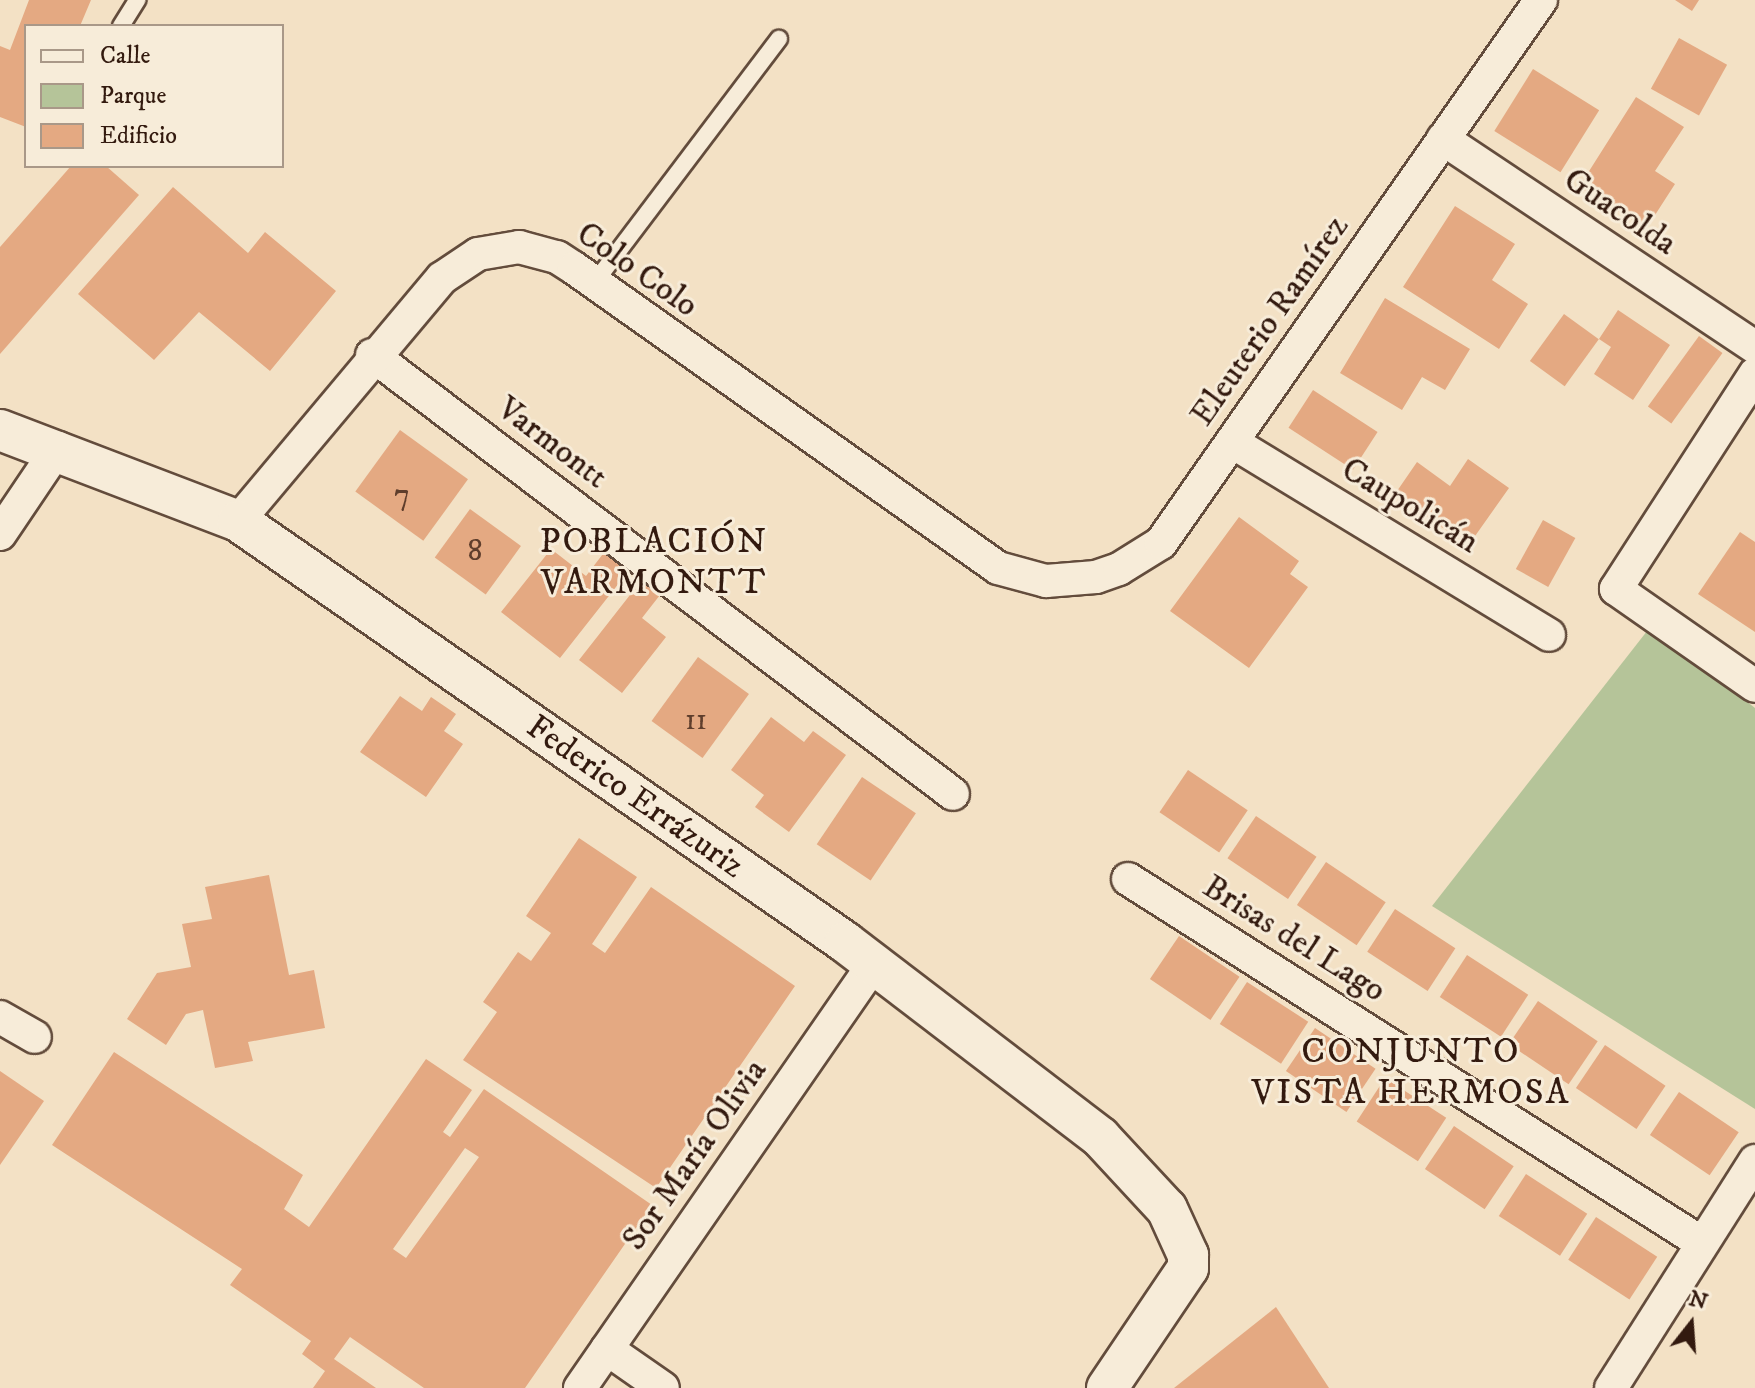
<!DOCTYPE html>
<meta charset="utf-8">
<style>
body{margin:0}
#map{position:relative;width:1755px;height:1388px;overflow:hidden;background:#f3e1c5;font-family:"IM FELL DW Pica",serif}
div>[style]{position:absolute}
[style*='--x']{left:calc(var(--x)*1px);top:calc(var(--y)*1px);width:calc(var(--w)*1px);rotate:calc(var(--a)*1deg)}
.green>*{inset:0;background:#b5c499}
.building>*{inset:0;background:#e4a982;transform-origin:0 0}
.roads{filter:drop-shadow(2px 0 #634c3c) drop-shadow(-2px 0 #634c3c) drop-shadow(0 2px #634c3c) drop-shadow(0 -2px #634c3c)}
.service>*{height:16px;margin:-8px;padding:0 8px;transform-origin:8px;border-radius:8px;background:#f7ecd9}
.minor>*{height:32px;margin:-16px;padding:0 16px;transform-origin:16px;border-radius:16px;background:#f7ecd9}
.tertiary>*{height:40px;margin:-20px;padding:0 20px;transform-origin:20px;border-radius:20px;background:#f7ecd9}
span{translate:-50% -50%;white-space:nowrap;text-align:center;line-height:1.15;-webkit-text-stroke:6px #f7ecd9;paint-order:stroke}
.number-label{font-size:30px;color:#5f3e2c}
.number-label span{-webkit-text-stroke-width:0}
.street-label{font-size:34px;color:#331a0f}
.neighbourhood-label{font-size:36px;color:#331a0f;letter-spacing:2px}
.legend{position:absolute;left:24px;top:24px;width:260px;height:144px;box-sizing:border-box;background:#f7ecd9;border:2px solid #a99888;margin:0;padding:10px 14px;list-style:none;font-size:24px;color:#331a0f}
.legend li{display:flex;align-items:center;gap:16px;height:40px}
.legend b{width:40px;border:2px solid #a99888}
.north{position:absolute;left:1651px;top:1284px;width:80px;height:80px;-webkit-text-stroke:6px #f7ecd9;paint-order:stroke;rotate:17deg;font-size:22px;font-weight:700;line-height:32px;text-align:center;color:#331a0f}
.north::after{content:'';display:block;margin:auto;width:28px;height:36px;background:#331a0f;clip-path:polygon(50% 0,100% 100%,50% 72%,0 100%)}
</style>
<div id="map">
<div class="green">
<div style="clip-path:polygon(1651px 626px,1755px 708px,1755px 1109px,1432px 906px)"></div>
</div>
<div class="building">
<div style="clip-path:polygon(29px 0,91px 0,80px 26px,26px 26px,26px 127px,0 117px,0 46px,10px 50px)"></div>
<div style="clip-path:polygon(1675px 0,1699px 0,1692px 11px)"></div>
<div style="left:1679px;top:38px;width:55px;height:58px;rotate:29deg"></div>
<div style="left:1533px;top:69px;width:78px;height:73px;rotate:32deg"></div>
<div style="clip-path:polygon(1636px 97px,1684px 127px,1655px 171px,1675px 184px,1646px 229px,1579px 187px)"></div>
<div style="clip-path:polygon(71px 166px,106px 166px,139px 195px,0 354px,0 247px)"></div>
<div style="clip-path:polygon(173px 187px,248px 253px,265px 232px,336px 291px,270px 371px,199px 312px,154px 360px,78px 294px)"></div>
<div style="clip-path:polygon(1455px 206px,1515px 244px,1492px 280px,1528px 304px,1499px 349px,1403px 287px)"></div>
<div style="clip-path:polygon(1385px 298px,1470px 349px,1445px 390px,1422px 377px,1402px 410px,1340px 373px)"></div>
<div style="clip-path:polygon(1618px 310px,1670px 345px,1633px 400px,1594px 374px,1611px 347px,1599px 339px)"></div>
<div style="left:1564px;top:314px;width:43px;height:58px;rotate:36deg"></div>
<div style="left:1699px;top:336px;width:29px;height:87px;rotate:36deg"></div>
<div style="left:1313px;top:390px;width:77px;height:45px;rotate:33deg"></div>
<div style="left:400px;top:430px;width:84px;height:76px;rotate:36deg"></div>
<div style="clip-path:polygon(1468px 459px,1509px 488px,1468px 546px,1395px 494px,1417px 462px,1450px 486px)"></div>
<div style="left:470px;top:509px;width:63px;height:60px;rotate:36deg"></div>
<div style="clip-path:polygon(1239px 517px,1299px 561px,1290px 574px,1308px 587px,1249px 668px,1170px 611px)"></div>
<div style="left:1543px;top:520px;width:37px;height:56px;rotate:29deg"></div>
<div style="clip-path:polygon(1740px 532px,1755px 542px,1755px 632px,1698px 594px)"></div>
<div style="clip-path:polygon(609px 546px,634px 564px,560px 658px,501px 612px,551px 549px,586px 576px)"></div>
<div style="clip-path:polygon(648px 572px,667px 586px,642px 618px,666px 637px,622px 693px,579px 660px)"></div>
<div style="left:698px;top:657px;width:63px;height:79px;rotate:36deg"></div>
<div style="clip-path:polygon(400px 696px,422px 711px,431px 697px,456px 714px,444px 731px,463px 744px,426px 797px,360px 752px)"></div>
<div style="clip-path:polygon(771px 717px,804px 742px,813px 731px,846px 755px,789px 832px,755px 807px,764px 795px,731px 770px)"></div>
<div style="left:1188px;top:770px;width:72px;height:51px;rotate:34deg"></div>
<div style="left:862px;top:777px;width:65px;height:81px;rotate:34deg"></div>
<div style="left:1256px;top:816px;width:73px;height:51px;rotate:34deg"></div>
<div style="clip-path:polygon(579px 838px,637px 877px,592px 944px,605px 953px,651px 887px,795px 986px,656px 1188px,463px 1060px,497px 1012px,483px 1002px,518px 952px,531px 961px,551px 933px,526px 916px)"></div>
<div style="left:1326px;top:862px;width:72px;height:52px;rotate:34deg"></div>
<div style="clip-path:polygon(269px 875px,289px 975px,314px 970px,325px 1028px,248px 1042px,253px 1061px,215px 1068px,203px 1010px,186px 1014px,166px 1045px,127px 1019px,157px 973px,191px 967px,182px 924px,212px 919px,205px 887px)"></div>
<div style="left:1395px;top:909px;width:72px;height:51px;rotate:33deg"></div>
<div style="left:1179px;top:936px;width:73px;height:52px;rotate:34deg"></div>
<div style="left:1467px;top:955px;width:73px;height:50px;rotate:33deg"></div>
<div style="left:1247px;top:982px;width:73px;height:50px;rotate:33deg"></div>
<div style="left:1538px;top:1001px;width:72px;height:52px;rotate:34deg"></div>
<div style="left:1315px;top:1028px;width:73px;height:52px;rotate:34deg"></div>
<div style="left:1605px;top:1045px;width:73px;height:52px;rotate:34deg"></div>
<div style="clip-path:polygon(evenodd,114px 1052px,303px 1175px,284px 1209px,309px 1227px,426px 1059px,472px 1090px,443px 1132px,450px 1137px,484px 1089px,652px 1205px,525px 1388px,424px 1388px,350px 1337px,334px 1359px,376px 1388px,313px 1388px,325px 1371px,302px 1354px,311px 1341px,230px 1285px,242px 1269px,52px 1145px,114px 1052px,465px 1148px,479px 1157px,406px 1258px,393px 1249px,465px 1148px)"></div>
<div style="clip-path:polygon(0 1071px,44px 1101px,0 1165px)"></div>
<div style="left:1385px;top:1078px;width:73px;height:52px;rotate:33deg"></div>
<div style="left:1679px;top:1092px;width:72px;height:52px;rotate:34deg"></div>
<div style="left:1454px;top:1126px;width:72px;height:52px;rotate:34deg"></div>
<div style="left:1526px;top:1174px;width:73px;height:50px;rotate:33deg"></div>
<div style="left:1596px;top:1217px;width:73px;height:51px;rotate:33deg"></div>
<div style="clip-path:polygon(1276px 1307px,1329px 1388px,1174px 1388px)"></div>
</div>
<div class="roads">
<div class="service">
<div style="--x:121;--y:26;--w:31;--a:-58"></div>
<div style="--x:595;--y:282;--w:305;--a:-52.9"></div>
</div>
<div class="minor">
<div style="--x:1443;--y:139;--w:375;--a:33.7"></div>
<div style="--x:372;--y:355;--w:728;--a:37.07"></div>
<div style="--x:1755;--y:374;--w:256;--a:122.9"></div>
<div style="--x:1616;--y:589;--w:169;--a:34.9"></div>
<div style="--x:1232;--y:442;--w:371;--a:31.3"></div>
<div style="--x:238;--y:521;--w:317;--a:-50"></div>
<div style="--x:442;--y:278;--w:43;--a:-33.7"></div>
<div style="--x:478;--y:254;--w:42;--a:-9.7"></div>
<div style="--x:519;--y:247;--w:39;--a:15"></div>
<div style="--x:557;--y:257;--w:20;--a:33"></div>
<div style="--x:574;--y:268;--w:519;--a:35.28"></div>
<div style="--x:998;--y:568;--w:50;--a:15.2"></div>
<div style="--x:1046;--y:581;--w:50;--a:-4.6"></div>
<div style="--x:1096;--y:577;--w:24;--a:-19"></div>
<div style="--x:1119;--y:569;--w:49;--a:-31.8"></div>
<div style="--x:1161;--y:543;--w:663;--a:-55.02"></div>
<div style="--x:0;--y:534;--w:104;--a:-56"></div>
<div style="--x:1128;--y:879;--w:680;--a:32.38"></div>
<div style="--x:0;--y:1017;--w:40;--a:29.7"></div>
<div style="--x:607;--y:1349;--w:68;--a:34.9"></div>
<div style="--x:580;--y:1388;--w:515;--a:-55.29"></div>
<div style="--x:1611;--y:1388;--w:269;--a:-57.6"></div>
</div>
<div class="tertiary">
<div style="--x:0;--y:430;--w:255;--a:20.9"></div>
<div style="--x:238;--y:521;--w:739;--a:34.74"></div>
<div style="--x:845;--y:942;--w:321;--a:37.4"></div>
<div style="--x:1100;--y:1137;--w:98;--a:47.1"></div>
<div style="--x:1167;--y:1209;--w:51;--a:65.5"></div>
<div style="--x:1188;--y:1255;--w:13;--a:90"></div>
<div style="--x:1188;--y:1268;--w:145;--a:124"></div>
</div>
</div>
<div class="number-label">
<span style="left:402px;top:496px">7</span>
<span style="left:475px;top:552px">8</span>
<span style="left:696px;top:721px">11</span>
</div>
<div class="street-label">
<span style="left:1620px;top:212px;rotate:34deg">Guacolda</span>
<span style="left:637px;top:270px;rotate:35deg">Colo Colo</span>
<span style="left:1270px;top:321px;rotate:-55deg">Eleuterio Ramírez</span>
<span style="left:552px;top:443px;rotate:37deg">Varmontt</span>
<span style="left:1410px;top:506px;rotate:31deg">Caupolicán</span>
<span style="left:635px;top:797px;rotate:35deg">Federico Errázuriz</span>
<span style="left:1294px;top:939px;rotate:32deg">Brisas del Lago</span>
<span style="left:695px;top:1155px;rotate:-55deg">Sor María Olivia</span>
</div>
<div class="neighbourhood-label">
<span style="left:654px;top:562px">POBLACIÓN<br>VARMONTT</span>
<span style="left:1411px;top:1072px">CONJUNTO<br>VISTA HERMOSA</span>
</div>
<ul class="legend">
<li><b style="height:10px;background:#f7ecd9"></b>Calle</li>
<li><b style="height:22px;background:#b5c499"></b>Parque</li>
<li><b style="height:22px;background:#e4a982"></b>Edificio</li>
</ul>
<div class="north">N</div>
</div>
